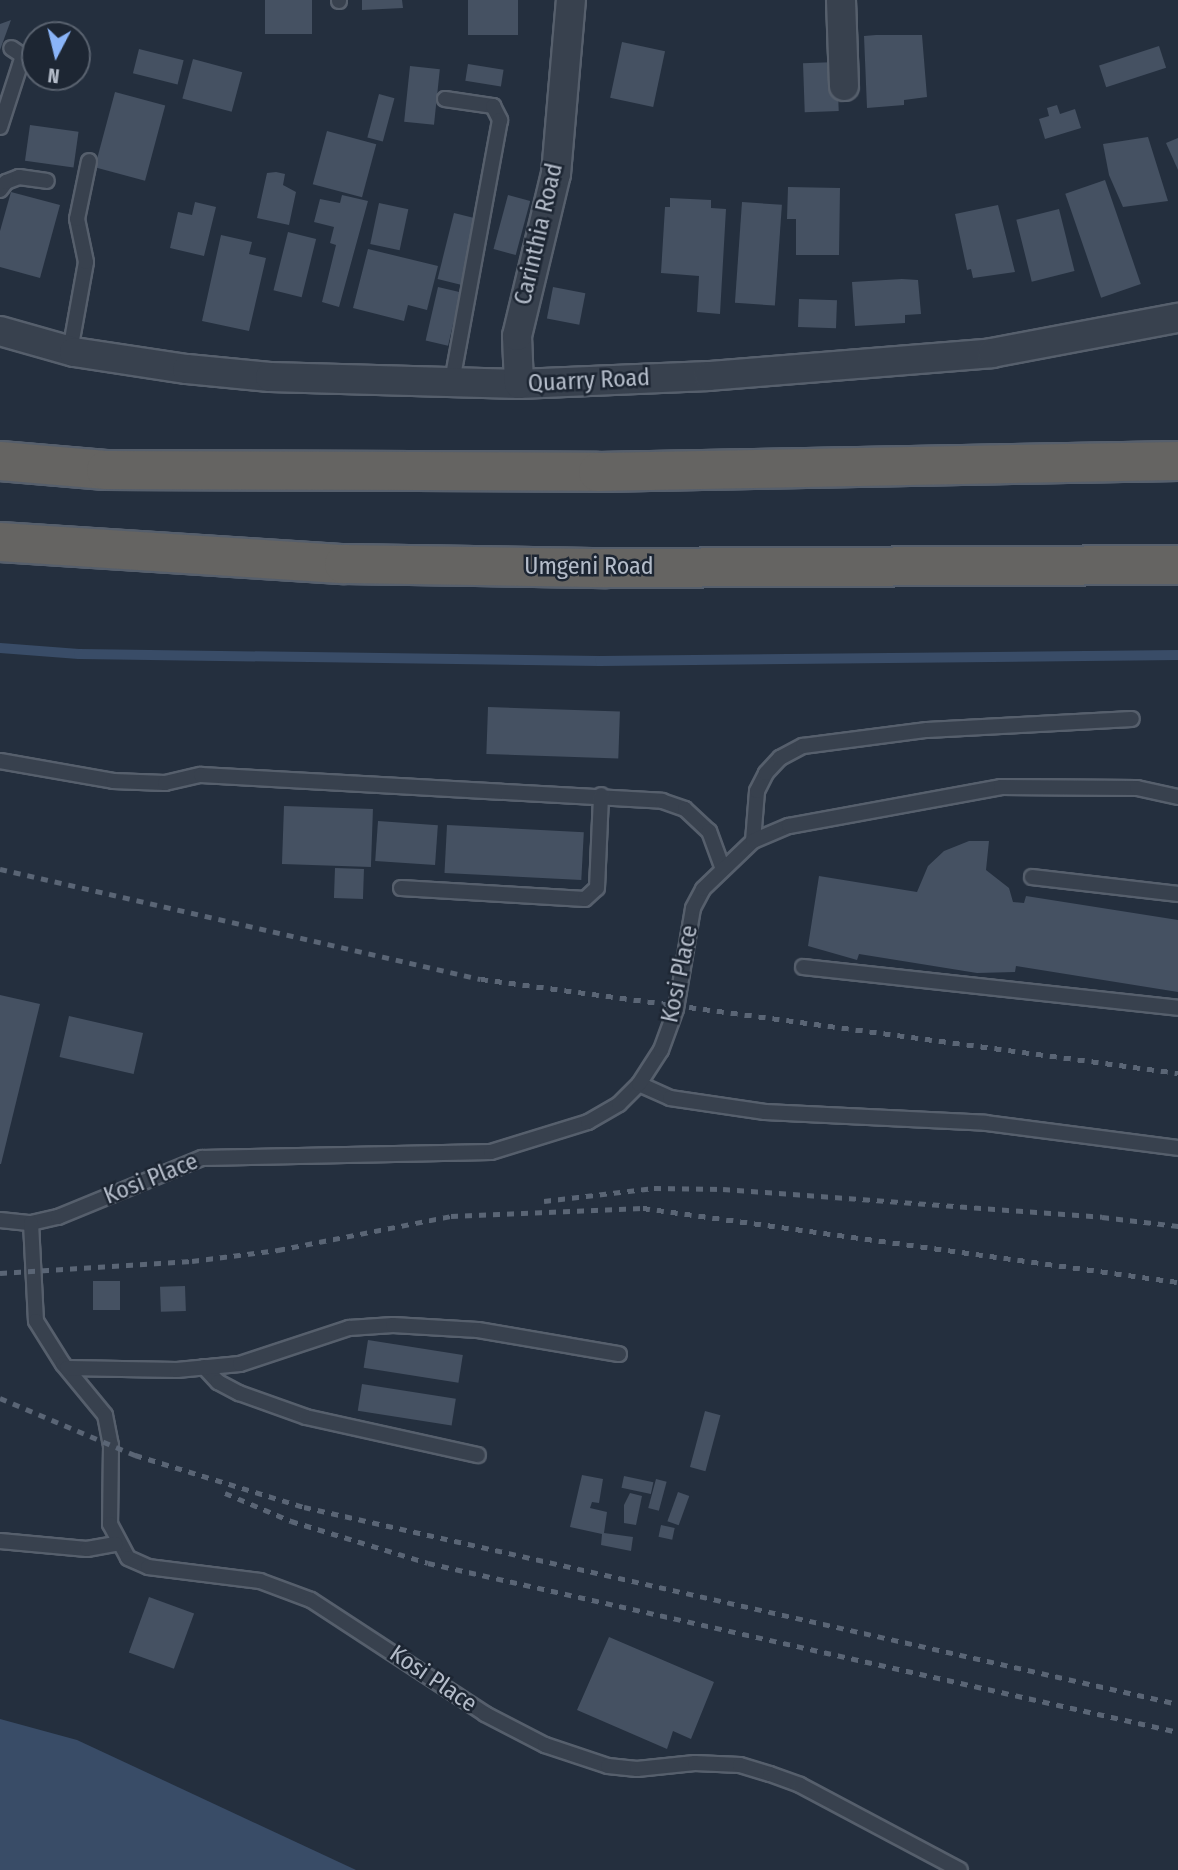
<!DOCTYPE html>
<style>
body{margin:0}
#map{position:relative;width:1178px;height:1870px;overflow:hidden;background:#242f3e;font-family:"Fira Sans Condensed",sans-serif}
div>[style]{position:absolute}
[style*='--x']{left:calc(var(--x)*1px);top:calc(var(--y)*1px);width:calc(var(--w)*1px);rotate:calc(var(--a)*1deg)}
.water>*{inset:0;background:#394c67}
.stream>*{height:10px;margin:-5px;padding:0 5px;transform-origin:5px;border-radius:5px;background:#394c67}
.building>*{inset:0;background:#455162;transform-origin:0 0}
.roads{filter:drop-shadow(2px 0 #565f6c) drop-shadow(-2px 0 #565f6c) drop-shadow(0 2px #565f6c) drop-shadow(0 -2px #565f6c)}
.service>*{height:14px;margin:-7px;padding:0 7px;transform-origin:7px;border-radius:7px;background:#38414e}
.minor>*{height:28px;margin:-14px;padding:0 14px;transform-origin:14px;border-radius:14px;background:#38414e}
.trunk>*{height:38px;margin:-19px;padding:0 19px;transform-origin:19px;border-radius:19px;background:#656462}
.rail>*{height:5px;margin-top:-2.5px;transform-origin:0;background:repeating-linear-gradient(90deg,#5a6575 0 7px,transparent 0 14px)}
span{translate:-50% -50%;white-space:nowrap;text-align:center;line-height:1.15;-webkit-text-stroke:5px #1d2633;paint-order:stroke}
.street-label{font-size:24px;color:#b4bcc9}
.north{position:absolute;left:21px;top:21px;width:70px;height:70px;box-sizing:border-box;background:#1d2633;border:2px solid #59626f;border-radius:50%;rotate:187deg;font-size:19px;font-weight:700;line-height:28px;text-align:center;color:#b4bcc9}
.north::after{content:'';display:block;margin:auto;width:24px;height:32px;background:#8ab4f8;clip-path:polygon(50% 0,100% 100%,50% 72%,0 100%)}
</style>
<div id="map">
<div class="water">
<div style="clip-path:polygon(0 1719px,77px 1740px,356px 1870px,0 1870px)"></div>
</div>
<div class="stream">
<div style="--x:0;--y:648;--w:79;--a:4.3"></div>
<div style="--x:79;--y:654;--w:521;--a:0.77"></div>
<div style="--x:600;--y:661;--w:578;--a:-0.59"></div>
</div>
<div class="building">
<div style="left:265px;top:0;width:47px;height:34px"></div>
<div style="clip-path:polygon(362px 0,402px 0,403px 8px,362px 10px)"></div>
<div style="left:468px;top:0;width:50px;height:35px"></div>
<div style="clip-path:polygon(11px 20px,0 50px,0 24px)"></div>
<div style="clip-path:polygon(876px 35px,922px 35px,927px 97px,904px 100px,904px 105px,867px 108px,864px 36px)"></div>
<div style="left:622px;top:42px;width:44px;height:57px;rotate:12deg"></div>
<div style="left:1159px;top:46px;width:23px;height:63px;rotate:72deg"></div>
<div style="left:139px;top:49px;width:46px;height:25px;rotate:14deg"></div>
<div style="left:193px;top:59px;width:51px;height:41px;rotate:15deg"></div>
<div style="left:837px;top:62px;width:49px;height:34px;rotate:88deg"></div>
<div style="left:468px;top:64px;width:36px;height:17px;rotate:9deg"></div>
<div style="left:410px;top:66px;width:30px;height:56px;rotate:6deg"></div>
<div style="left:115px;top:92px;width:52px;height:78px;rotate:15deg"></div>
<div style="left:379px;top:94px;width:16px;height:45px;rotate:15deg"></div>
<div style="clip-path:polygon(1057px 105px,1060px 114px,1075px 109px,1081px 128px,1045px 139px,1039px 119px,1049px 116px,1047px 108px)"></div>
<div style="left:30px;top:125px;width:49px;height:36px;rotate:8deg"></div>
<div style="left:327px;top:131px;width:51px;height:55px;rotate:15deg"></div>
<div style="clip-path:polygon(1148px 137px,1168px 201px,1123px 207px,1109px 175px,1103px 144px)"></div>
<div style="clip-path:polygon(1178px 138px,1178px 170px,1166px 143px)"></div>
<div style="clip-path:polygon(276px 172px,285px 174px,283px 185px,296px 192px,289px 225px,257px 218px,267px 173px)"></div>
<div style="left:1105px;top:180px;width:110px;height:42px;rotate:71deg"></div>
<div style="clip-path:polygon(788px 187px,840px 188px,839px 255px,796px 255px,796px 219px,787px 219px)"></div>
<div style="clip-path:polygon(11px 192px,60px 205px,40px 278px,0 267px,0 231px)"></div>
<div style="clip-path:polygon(342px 195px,368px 201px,339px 307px,322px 302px,336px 245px,330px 243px,334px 227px,314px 222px,320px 199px,340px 203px)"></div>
<div style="left:508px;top:195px;width:23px;height:56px;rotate:15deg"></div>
<div style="clip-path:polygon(670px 198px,711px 200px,711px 208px,726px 209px,720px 314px,697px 312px,699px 276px,661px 273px,665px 207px,670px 207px)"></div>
<div style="clip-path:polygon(195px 202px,216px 207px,204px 256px,170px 248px,178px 212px,192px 215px)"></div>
<div style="left:742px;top:202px;width:40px;height:101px;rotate:4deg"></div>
<div style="left:379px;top:203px;width:30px;height:42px;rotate:12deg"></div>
<div style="clip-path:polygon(998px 205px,1015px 272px,973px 278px,971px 269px,967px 270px,955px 214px)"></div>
<div style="left:1059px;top:209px;width:64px;height:44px;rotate:76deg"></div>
<div style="left:454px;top:213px;width:25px;height:68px;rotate:14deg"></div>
<div style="left:288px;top:232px;width:29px;height:60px;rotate:14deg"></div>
<div style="clip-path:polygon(221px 235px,252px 242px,249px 254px,266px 258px,249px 331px,202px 321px)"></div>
<div style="clip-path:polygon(368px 249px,438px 266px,427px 310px,408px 305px,404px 321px,353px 308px)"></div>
<div style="clip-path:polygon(902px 279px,918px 280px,921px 314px,905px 315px,905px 323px,855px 326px,852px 282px)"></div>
<div style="left:438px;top:287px;width:23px;height:55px;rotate:13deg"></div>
<div style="left:553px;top:287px;width:33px;height:32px;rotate:11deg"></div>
<div style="left:799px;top:299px;width:38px;height:28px;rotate:2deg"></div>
<div style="left:488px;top:707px;width:132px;height:47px;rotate:2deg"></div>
<div style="left:284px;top:806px;width:89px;height:58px;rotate:2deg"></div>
<div style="left:378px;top:821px;width:60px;height:40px;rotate:4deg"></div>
<div style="left:447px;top:825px;width:137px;height:48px;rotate:3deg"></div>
<div style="clip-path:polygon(989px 841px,986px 870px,1009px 888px,1013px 902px,1024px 903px,1026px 896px,1178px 920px,1178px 992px,1016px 966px,1015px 972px,977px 973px,859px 954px,857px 960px,808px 946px,819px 876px,917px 892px,928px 866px,944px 851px,969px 841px)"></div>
<div style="left:335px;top:868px;width:29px;height:30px;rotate:2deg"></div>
<div style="clip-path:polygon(0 995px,40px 1004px,1px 1164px,0 1164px)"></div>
<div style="left:69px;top:1016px;width:76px;height:42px;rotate:13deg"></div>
<div style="left:93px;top:1281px;width:27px;height:29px"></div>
<div style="left:185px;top:1286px;width:25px;height:25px;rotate:88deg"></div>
<div style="left:368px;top:1340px;width:96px;height:28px;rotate:9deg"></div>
<div style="left:362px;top:1384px;width:95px;height:27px;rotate:9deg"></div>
<div style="left:705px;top:1411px;width:16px;height:58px;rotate:15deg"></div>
<div style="clip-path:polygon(582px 1475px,603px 1479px,599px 1503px,592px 1502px,590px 1508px,607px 1512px,604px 1533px,633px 1537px,631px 1551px,601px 1545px,602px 1534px,570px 1527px)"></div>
<div style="left:624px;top:1476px;width:30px;height:12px;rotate:12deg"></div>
<div style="left:656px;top:1479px;width:11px;height:30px;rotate:15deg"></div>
<div style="left:678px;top:1492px;width:12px;height:31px;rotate:20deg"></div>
<div style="clip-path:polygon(630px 1493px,642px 1496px,636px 1525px,624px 1523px,624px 1505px)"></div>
<div style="left:661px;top:1525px;width:14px;height:12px;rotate:12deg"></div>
<div style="left:149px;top:1597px;width:48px;height:59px;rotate:20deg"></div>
<div style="clip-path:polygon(609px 1637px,714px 1682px,691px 1739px,673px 1731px,667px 1749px,577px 1710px)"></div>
</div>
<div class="roads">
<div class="service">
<div style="--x:339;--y:1;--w:1;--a:-90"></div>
<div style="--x:445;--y:99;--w:49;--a:8.3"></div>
<div style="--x:493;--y:106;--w:16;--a:63"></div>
<div style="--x:500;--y:120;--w:266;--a:100.4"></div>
<div style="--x:0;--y:127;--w:75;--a:-72.1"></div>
<div style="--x:23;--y:56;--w:14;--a:-146"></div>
<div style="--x:0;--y:190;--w:10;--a:-53"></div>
<div style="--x:6;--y:182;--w:14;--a:-21"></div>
<div style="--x:19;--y:177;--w:28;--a:8"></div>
<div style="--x:70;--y:351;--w:90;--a:-79.8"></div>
<div style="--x:86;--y:262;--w:44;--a:-101.8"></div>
<div style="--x:77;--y:219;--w:59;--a:-78.3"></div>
<div style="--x:0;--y:761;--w:115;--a:10"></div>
<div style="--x:113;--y:781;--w:52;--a:2.2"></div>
<div style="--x:165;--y:783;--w:37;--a:-13"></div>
<div style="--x:201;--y:775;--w:462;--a:3.2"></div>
<div style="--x:662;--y:801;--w:24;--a:19"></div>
<div style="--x:685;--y:809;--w:33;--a:43"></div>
<div style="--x:709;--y:831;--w:38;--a:70"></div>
<div style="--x:753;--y:841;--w:50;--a:-85.4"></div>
<div style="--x:757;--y:791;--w:20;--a:-63"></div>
<div style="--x:766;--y:773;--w:21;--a:-47"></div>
<div style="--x:780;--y:758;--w:26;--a:-28"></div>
<div style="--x:803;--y:746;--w:125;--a:-7.4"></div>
<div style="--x:927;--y:730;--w:205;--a:-3.1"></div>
<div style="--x:1032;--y:877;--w:147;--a:6.6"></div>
<div style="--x:401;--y:888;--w:184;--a:3.4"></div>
<div style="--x:585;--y:899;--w:16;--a:-43"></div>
<div style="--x:597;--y:888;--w:93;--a:-87.5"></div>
<div style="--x:803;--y:967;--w:377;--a:6.2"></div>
<div style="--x:639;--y:1084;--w:34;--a:24"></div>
<div style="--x:670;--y:1098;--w:96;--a:8.4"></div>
<div style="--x:765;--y:1112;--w:221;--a:2.8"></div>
<div style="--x:986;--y:1123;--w:194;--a:7.4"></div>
<div style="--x:0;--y:1220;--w:31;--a:6"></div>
<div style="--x:31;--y:1223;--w:28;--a:-13"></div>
<div style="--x:58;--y:1217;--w:156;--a:-22.3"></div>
<div style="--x:202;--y:1158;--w:289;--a:-1.2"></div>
<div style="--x:491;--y:1152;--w:102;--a:-17.2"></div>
<div style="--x:588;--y:1122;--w:36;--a:-30"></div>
<div style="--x:619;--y:1104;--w:28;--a:-45"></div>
<div style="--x:639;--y:1084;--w:40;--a:-57.1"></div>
<div style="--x:661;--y:1050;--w:44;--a:-69.9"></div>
<div style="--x:676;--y:1009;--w:102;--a:-80.4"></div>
<div style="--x:693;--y:908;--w:21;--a:-62"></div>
<div style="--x:703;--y:889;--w:69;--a:-43.8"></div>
<div style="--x:753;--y:841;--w:39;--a:-23"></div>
<div style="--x:789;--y:826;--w:216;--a:-10.4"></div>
<div style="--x:1001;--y:787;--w:136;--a:0.4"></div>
<div style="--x:1137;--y:788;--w:42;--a:12.4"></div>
<div style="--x:31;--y:1223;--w:98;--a:87.1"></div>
<div style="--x:36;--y:1321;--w:51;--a:57.9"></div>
<div style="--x:63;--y:1364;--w:66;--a:50.5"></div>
<div style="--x:105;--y:1415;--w:31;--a:79"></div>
<div style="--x:111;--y:1445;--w:79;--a:90.7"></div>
<div style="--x:110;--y:1524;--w:38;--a:62"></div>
<div style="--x:128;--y:1558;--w:22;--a:24"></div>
<div style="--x:148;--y:1567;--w:113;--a:7.1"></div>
<div style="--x:260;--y:1581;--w:54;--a:20.4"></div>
<div style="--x:311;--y:1600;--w:208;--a:33.2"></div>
<div style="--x:485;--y:1714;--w:68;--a:27.3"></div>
<div style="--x:545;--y:1745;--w:66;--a:18.4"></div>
<div style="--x:608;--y:1766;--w:29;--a:6"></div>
<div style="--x:637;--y:1769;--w:58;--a:-5.9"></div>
<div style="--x:695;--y:1763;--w:45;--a:2.5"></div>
<div style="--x:740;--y:1765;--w:31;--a:17"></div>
<div style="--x:770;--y:1774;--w:32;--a:20"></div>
<div style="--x:800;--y:1785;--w:181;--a:28"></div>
<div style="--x:204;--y:1367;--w:21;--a:47"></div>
<div style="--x:218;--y:1382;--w:24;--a:28"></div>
<div style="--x:239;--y:1393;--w:71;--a:19.7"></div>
<div style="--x:306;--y:1417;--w:176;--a:12.5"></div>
<div style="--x:67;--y:1368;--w:110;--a:1"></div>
<div style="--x:177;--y:1370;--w:63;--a:-5.4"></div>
<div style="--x:240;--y:1364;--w:115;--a:-18.3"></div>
<div style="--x:349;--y:1328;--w:44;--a:-3.9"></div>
<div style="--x:393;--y:1325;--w:85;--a:3.4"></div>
<div style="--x:478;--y:1330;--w:143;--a:9.7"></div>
<div style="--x:0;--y:1541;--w:87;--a:5.3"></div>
<div style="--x:87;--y:1549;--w:29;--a:-10"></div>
</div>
<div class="minor">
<div style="--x:841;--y:0;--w:86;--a:88"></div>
<div style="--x:0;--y:331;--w:77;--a:15.8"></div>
<div style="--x:74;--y:352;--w:114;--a:8.6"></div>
<div style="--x:187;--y:369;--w:83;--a:5.5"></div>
<div style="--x:270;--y:377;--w:249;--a:1.6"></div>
<div style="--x:519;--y:384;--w:190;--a:-2.4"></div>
<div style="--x:709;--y:376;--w:284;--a:-4.6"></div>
<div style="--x:992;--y:353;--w:189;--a:-10.7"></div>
<div style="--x:519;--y:384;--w:48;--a:-92.4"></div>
<div style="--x:517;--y:336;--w:167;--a:-76.5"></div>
<div style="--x:556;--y:174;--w:175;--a:-85.1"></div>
</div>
<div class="trunk">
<div style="--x:0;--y:461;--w:106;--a:4.9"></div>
<div style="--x:106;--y:470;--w:492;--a:0.2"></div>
<div style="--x:598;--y:472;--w:580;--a:-1.09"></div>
<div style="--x:0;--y:542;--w:345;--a:3.7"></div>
<div style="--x:344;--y:564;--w:263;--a:0.9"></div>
<div style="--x:607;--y:568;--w:571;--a:-0.3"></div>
</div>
</div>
<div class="rail">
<div style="--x:0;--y:869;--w:493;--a:12.9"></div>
<div style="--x:481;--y:979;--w:703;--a:7.68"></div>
<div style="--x:544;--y:1201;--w:111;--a:-6.7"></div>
<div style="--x:654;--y:1188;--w:69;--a:0.8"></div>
<div style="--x:723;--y:1189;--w:380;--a:4.2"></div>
<div style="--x:1102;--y:1217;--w:77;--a:6.8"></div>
<div style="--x:0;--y:1273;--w:192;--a:-3.6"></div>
<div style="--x:192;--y:1261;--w:87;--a:-7.3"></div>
<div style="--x:278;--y:1250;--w:176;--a:-11.1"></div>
<div style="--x:451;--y:1216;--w:192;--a:-2.4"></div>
<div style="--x:643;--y:1208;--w:540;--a:7.88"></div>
<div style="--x:0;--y:1398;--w:147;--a:22.9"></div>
<div style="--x:135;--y:1455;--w:177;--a:17.1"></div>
<div style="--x:304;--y:1507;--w:896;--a:12.7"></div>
<div style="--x:225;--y:1493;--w:72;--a:23"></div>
<div style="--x:291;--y:1521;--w:143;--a:17"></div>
<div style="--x:428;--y:1563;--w:769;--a:12.7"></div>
</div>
<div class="street-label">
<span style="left:539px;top:234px;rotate:-77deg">Carinthia Road</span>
<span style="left:589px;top:381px;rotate:-3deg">Quarry Road</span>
<span style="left:589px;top:567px">Umgeni Road</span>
<span style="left:680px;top:974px;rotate:-78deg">Kosi Place</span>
<span style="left:151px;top:1179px;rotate:-22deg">Kosi Place</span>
<span style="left:433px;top:1679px;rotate:34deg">Kosi Place</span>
</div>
<div class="north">N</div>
</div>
